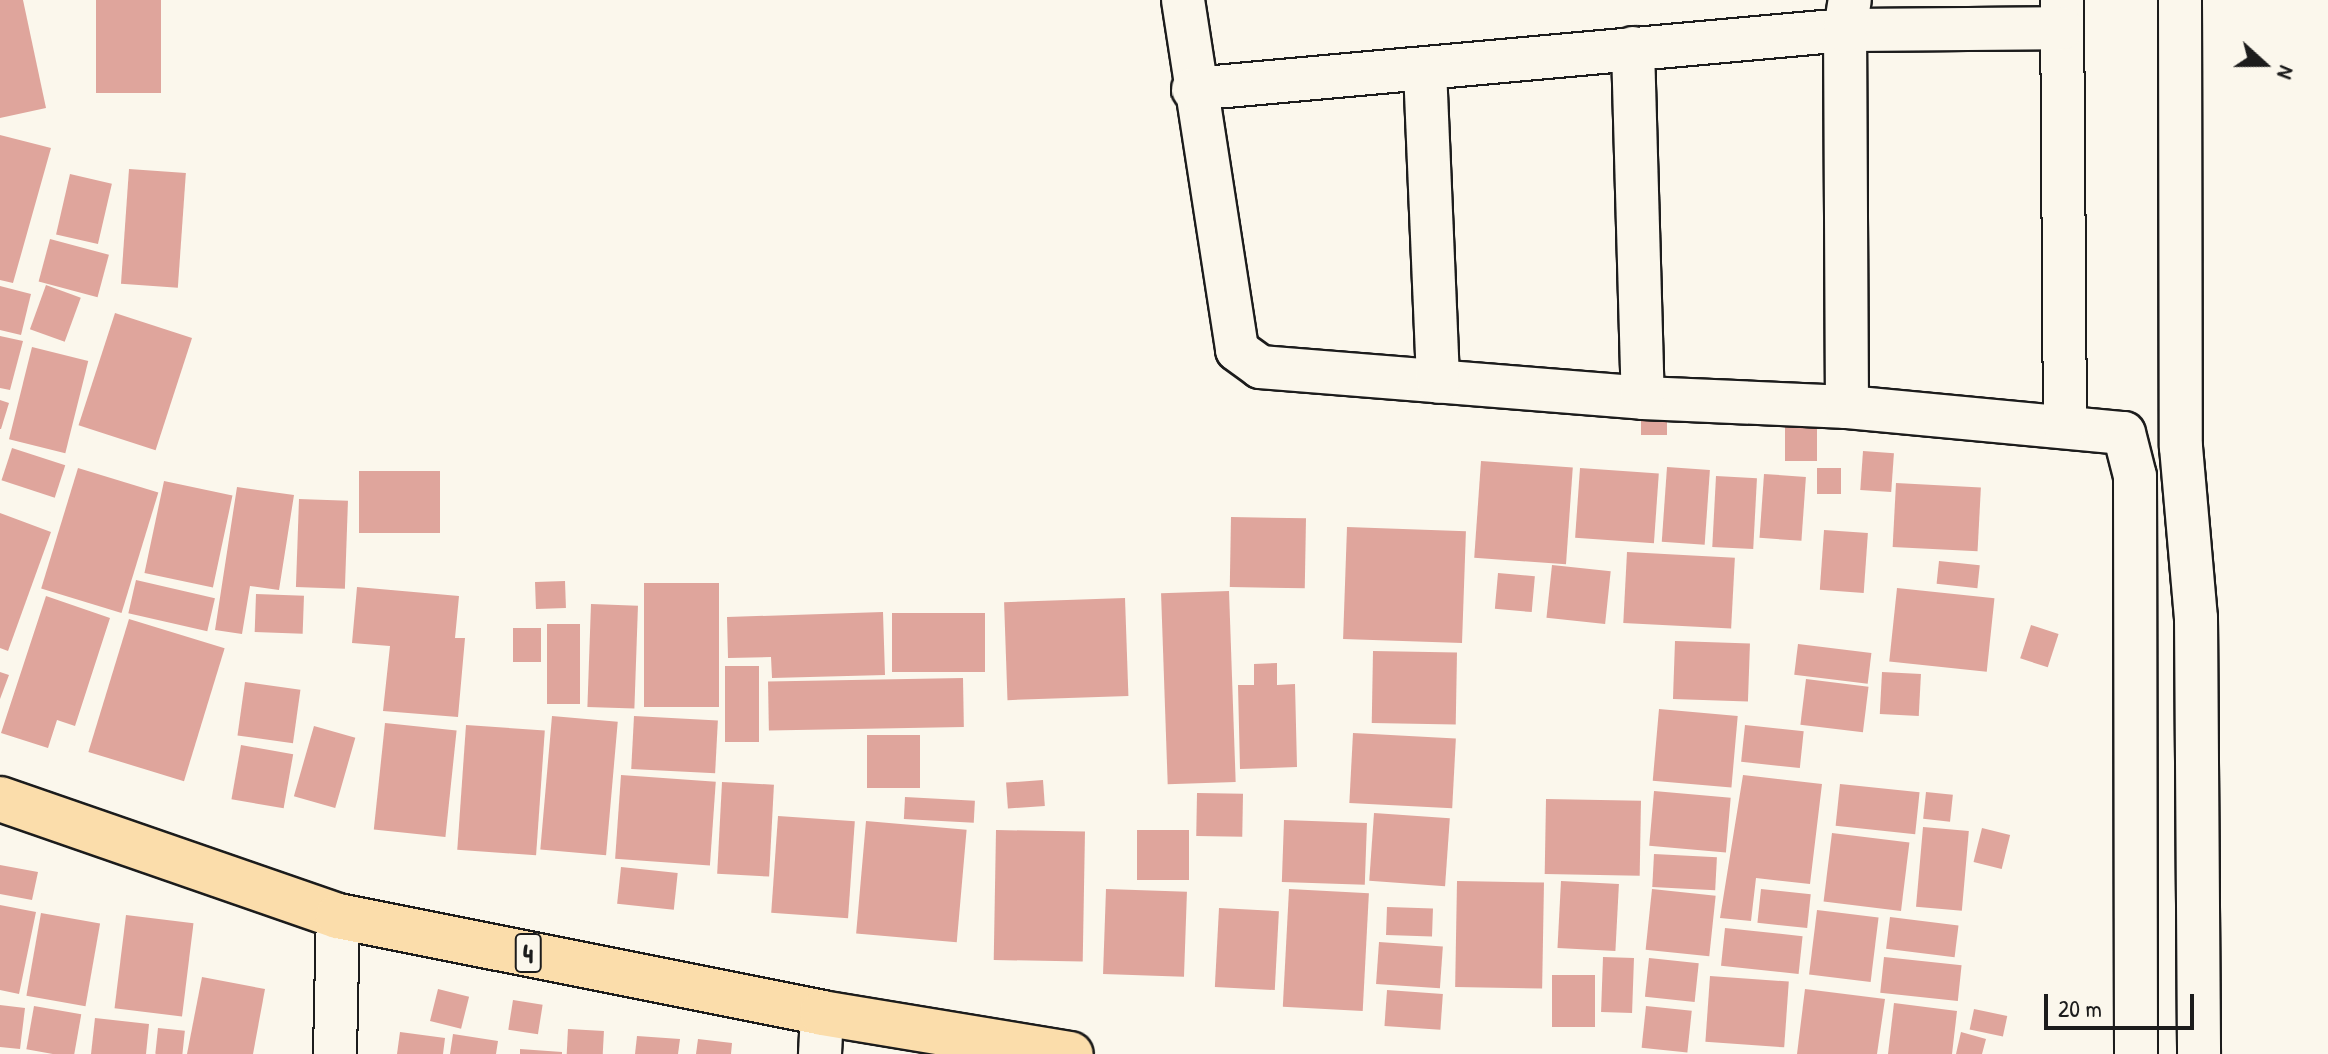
<!DOCTYPE html>
<style>
body{margin:0}
#map{position:relative;width:2328px;height:1054px;overflow:hidden;background:#fbf7ec;font-family:"Patrick Hand",sans-serif}
div>[style]{position:absolute}
[style*='--x']{left:calc(var(--x)*1px);top:calc(var(--y)*1px);width:calc(var(--w)*1px);rotate:calc(var(--a)*1deg)}
.building>*{inset:0;background:#dfa59c;transform-origin:0 0}
.roads{filter:drop-shadow(2px 0 #1c1c1c) drop-shadow(-2px 0 #1c1c1c) drop-shadow(0 2px #1c1c1c) drop-shadow(0 -2px #1c1c1c)}
.street>*{height:42px;margin:-21px;padding:0 21px;transform-origin:21px;border-radius:21px;background:#fbf7ec}
.highway>*{height:44px;margin:-22px;padding:0 22px;transform-origin:22px;border-radius:22px;background:#fbddab}
span{translate:-50% -50%;white-space:nowrap;text-align:center;line-height:1.15;-webkit-text-stroke:7px #fbf7ec;paint-order:stroke}
.shield-label span{padding:2px 6px;background:#fbf7ec;border:2px solid;border-radius:6px;-webkit-text-stroke-width:0}
.shield-label{font-size:28px;color:#1c1c1c;font-weight:700}
.north{position:absolute;left:2224px;top:24px;width:80px;height:80px;-webkit-text-stroke:6px #fbf7ec;paint-order:stroke;rotate:111deg;font-size:22px;font-weight:700;line-height:32px;text-align:center;color:#1c1c1c}
.north::after{content:'';display:block;margin:auto;width:28px;height:36px;background:#1c1c1c;clip-path:polygon(50% 0,100% 100%,50% 72%,0 100%)}
.scale{position:absolute;left:2044px;top:994px;width:150px;height:36px;box-sizing:border-box;border:4px solid #1c1c1c;border-top:0;padding-left:10px;font-size:24px;line-height:28px;white-space:nowrap;color:#1c1c1c;-webkit-text-stroke:6px #fbf7ec;paint-order:stroke}
</style>
<div id="map">
<div class="building">
<div style="clip-path:polygon(0 0,23px 0,46px 108px,0 118px)"></div>
<div style="left:96px;top:0;width:65px;height:93px"></div>
<div style="clip-path:polygon(0 135px,51px 148px,13px 283px,0 280px)"></div>
<div style="left:129px;top:169px;width:57px;height:115px;rotate:4deg"></div>
<div style="left:70px;top:174px;width:43px;height:62px;rotate:13deg"></div>
<div style="left:50px;top:239px;width:61px;height:44px;rotate:15deg"></div>
<div style="left:46px;top:285px;width:37px;height:47px;rotate:20deg"></div>
<div style="clip-path:polygon(0 286px,31px 294px,21px 335px,0 330px)"></div>
<div style="left:115px;top:313px;width:81px;height:118px;rotate:18deg"></div>
<div style="clip-path:polygon(0 336px,23px 341px,10px 390px,0 388px)"></div>
<div style="left:32px;top:347px;width:58px;height:95px;rotate:14deg"></div>
<div style="clip-path:polygon(0 400px,9px 403px,1px 429px,0 429px)"></div>
<div style="left:1641px;top:415px;width:26px;height:20px"></div>
<div style="left:1817px;top:418px;width:43px;height:32px;rotate:90deg"></div>
<div style="left:12px;top:448px;width:56px;height:34px;rotate:18deg"></div>
<div style="left:1863px;top:451px;width:31px;height:39px;rotate:4deg"></div>
<div style="left:1481px;top:461px;width:92px;height:97px;rotate:4deg"></div>
<div style="left:1667px;top:467px;width:43px;height:75px;rotate:4deg"></div>
<div style="left:78px;top:468px;width:84px;height:126px;rotate:17deg"></div>
<div style="left:1580px;top:468px;width:79px;height:70px;rotate:4deg"></div>
<div style="left:1817px;top:468px;width:24px;height:26px"></div>
<div style="left:359px;top:471px;width:81px;height:62px"></div>
<div style="left:1764px;top:474px;width:42px;height:64px;rotate:4deg"></div>
<div style="left:1716px;top:476px;width:41px;height:71px;rotate:3deg"></div>
<div style="left:164px;top:481px;width:70px;height:94px;rotate:12deg"></div>
<div style="left:1896px;top:483px;width:85px;height:64px;rotate:3deg"></div>
<div style="clip-path:polygon(237px 487px,294px 495px,279px 590px,250px 586px,242px 634px,215px 630px)"></div>
<div style="left:299px;top:499px;width:49px;height:88px;rotate:2deg"></div>
<div style="clip-path:polygon(0 513px,51px 532px,8px 651px,0 648px)"></div>
<div style="left:1231px;top:517px;width:75px;height:70px;rotate:1deg"></div>
<div style="left:1347px;top:527px;width:119px;height:112px;rotate:2deg"></div>
<div style="left:1824px;top:530px;width:44px;height:60px;rotate:4deg"></div>
<div style="left:1627px;top:552px;width:108px;height:71px;rotate:3deg"></div>
<div style="left:1939px;top:561px;width:41px;height:23px;rotate:6deg"></div>
<div style="left:1552px;top:565px;width:59px;height:53px;rotate:6deg"></div>
<div style="left:1498px;top:573px;width:37px;height:36px;rotate:5deg"></div>
<div style="left:136px;top:580px;width:81px;height:34px;rotate:13deg"></div>
<div style="left:565px;top:581px;width:27px;height:30px;rotate:88deg"></div>
<div style="left:644px;top:583px;width:75px;height:124px"></div>
<div style="clip-path:polygon(357px 587px,459px 596px,455px 638px,465px 638px,458px 717px,383px 711px,390px 646px,352px 643px)"></div>
<div style="left:1897px;top:588px;width:98px;height:74px;rotate:6deg"></div>
<div style="left:1229px;top:591px;width:191px;height:68px;rotate:88deg"></div>
<div style="left:256px;top:594px;width:48px;height:38px;rotate:2deg"></div>
<div style="clip-path:polygon(46px 596px,110px 618px,75px 726px,57px 720px,48px 748px,1px 733px)"></div>
<div style="left:1125px;top:598px;width:98px;height:121px;rotate:88deg"></div>
<div style="left:591px;top:604px;width:47px;height:103px;rotate:2deg"></div>
<div style="clip-path:polygon(883px 612px,885px 675px,772px 678px,771px 657px,728px 658px,727px 617px)"></div>
<div style="left:892px;top:613px;width:93px;height:59px"></div>
<div style="left:129px;top:619px;width:100px;height:139px;rotate:17deg"></div>
<div style="left:547px;top:624px;width:33px;height:80px"></div>
<div style="left:2031px;top:625px;width:29px;height:35px;rotate:18deg"></div>
<div style="left:513px;top:628px;width:28px;height:34px"></div>
<div style="left:1675px;top:641px;width:75px;height:58px;rotate:2deg"></div>
<div style="left:1798px;top:644px;width:74px;height:31px;rotate:7deg"></div>
<div style="left:1373px;top:651px;width:84px;height:72px;rotate:1deg"></div>
<div style="clip-path:polygon(1277px 663px,1277px 685px,1295px 684px,1297px 767px,1240px 769px,1238px 685px,1254px 685px,1254px 664px)"></div>
<div style="left:725px;top:666px;width:34px;height:76px"></div>
<div style="clip-path:polygon(0 672px,9px 675px,0 699px)"></div>
<div style="left:1882px;top:672px;width:39px;height:42px;rotate:3deg"></div>
<div style="left:963px;top:678px;width:49px;height:195px;rotate:89deg"></div>
<div style="left:1806px;top:679px;width:63px;height:46px;rotate:7deg"></div>
<div style="left:245px;top:682px;width:56px;height:54px;rotate:8deg"></div>
<div style="left:1659px;top:709px;width:79px;height:72px;rotate:5deg"></div>
<div style="left:552px;top:716px;width:66px;height:134px;rotate:5deg"></div>
<div style="left:634px;top:716px;width:84px;height:53px;rotate:3deg"></div>
<div style="left:385px;top:723px;width:72px;height:107px;rotate:6deg"></div>
<div style="left:466px;top:725px;width:79px;height:125px;rotate:4deg"></div>
<div style="left:1745px;top:725px;width:59px;height:37px;rotate:6deg"></div>
<div style="left:314px;top:726px;width:43px;height:73px;rotate:16deg"></div>
<div style="left:1353px;top:733px;width:103px;height:70px;rotate:3deg"></div>
<div style="left:867px;top:735px;width:53px;height:53px"></div>
<div style="left:241px;top:745px;width:53px;height:55px;rotate:10deg"></div>
<div style="left:621px;top:775px;width:95px;height:84px;rotate:4deg"></div>
<div style="clip-path:polygon(1743px 775px,1822px 784px,1810px 884px,1756px 878px,1751px 921px,1720px 918px)"></div>
<div style="left:1043px;top:780px;width:26px;height:37px;rotate:86deg"></div>
<div style="left:722px;top:782px;width:52px;height:92px;rotate:3deg"></div>
<div style="left:1840px;top:784px;width:80px;height:42px;rotate:6deg"></div>
<div style="left:1654px;top:791px;width:77px;height:55px;rotate:5deg"></div>
<div style="left:1926px;top:792px;width:27px;height:27px;rotate:6deg"></div>
<div style="left:1197px;top:793px;width:46px;height:43px;rotate:1deg"></div>
<div style="left:905px;top:797px;width:70px;height:22px;rotate:3deg"></div>
<div style="left:1546px;top:799px;width:95px;height:75px;rotate:1deg"></div>
<div style="left:1374px;top:813px;width:76px;height:68px;rotate:4deg"></div>
<div style="left:778px;top:816px;width:77px;height:97px;rotate:4deg"></div>
<div style="left:1284px;top:820px;width:83px;height:62px;rotate:2deg"></div>
<div style="left:866px;top:821px;width:101px;height:113px;rotate:5deg"></div>
<div style="left:1923px;top:827px;width:46px;height:80px;rotate:5deg"></div>
<div style="left:1982px;top:828px;width:29px;height:35px;rotate:14deg"></div>
<div style="left:996px;top:830px;width:89px;height:130px;rotate:1deg"></div>
<div style="left:1137px;top:830px;width:52px;height:50px"></div>
<div style="left:1832px;top:833px;width:78px;height:69px;rotate:7deg"></div>
<div style="left:1654px;top:854px;width:63px;height:33px;rotate:3deg"></div>
<div style="clip-path:polygon(0 865px,38px 872px,32px 900px,0 894px)"></div>
<div style="left:621px;top:867px;width:57px;height:37px;rotate:6deg"></div>
<div style="left:1457px;top:881px;width:87px;height:106px;rotate:1deg"></div>
<div style="left:1561px;top:881px;width:58px;height:67px;rotate:3deg"></div>
<div style="left:1106px;top:889px;width:81px;height:85px;rotate:2deg"></div>
<div style="left:1289px;top:889px;width:80px;height:118px;rotate:3deg"></div>
<div style="left:1652px;top:889px;width:64px;height:61px;rotate:6deg"></div>
<div style="left:1761px;top:889px;width:50px;height:34px;rotate:6deg"></div>
<div style="clip-path:polygon(0 905px,36px 912px,19px 994px,0 990px)"></div>
<div style="left:1387px;top:907px;width:46px;height:28px;rotate:2deg"></div>
<div style="left:1219px;top:908px;width:60px;height:79px;rotate:3deg"></div>
<div style="left:1817px;top:910px;width:62px;height:65px;rotate:7deg"></div>
<div style="left:41px;top:913px;width:60px;height:84px;rotate:10deg"></div>
<div style="left:126px;top:915px;width:68px;height:94px;rotate:7deg"></div>
<div style="left:1890px;top:917px;width:69px;height:32px;rotate:7deg"></div>
<div style="left:1725px;top:928px;width:78px;height:38px;rotate:6deg"></div>
<div style="left:1379px;top:942px;width:64px;height:42px;rotate:4deg"></div>
<div style="left:1603px;top:957px;width:31px;height:55px;rotate:2deg"></div>
<div style="left:1884px;top:957px;width:78px;height:36px;rotate:6deg"></div>
<div style="left:1649px;top:958px;width:50px;height:39px;rotate:6deg"></div>
<div style="left:1552px;top:975px;width:43px;height:52px"></div>
<div style="left:1710px;top:976px;width:79px;height:66px;rotate:4deg"></div>
<div style="clip-path:polygon(202px 977px,265px 989px,253px 1054px,187px 1054px)"></div>
<div style="left:438px;top:989px;width:32px;height:33px;rotate:14deg"></div>
<div style="clip-path:polygon(1805px 989px,1885px 999px,1877px 1054px,1797px 1054px)"></div>
<div style="left:1387px;top:990px;width:56px;height:36px;rotate:4deg"></div>
<div style="left:513px;top:1000px;width:30px;height:30px;rotate:9deg"></div>
<div style="clip-path:polygon(1894px 1003px,1957px 1011px,1952px 1054px,1888px 1054px)"></div>
<div style="clip-path:polygon(0 1005px,25px 1008px,20px 1049px,0 1047px)"></div>
<div style="left:34px;top:1006px;width:48px;height:44px;rotate:10deg"></div>
<div style="left:1646px;top:1006px;width:46px;height:42px;rotate:6deg"></div>
<div style="left:1974px;top:1009px;width:34px;height:21px;rotate:12deg"></div>
<div style="clip-path:polygon(95px 1018px,149px 1024px,146px 1054px,91px 1054px)"></div>
<div style="left:158px;top:1028px;width:27px;height:26px;rotate:6deg"></div>
<div style="left:568px;top:1029px;width:36px;height:25px;rotate:3deg"></div>
<div style="clip-path:polygon(400px 1032px,445px 1038px,443px 1054px,397px 1054px)"></div>
<div style="clip-path:polygon(1961px 1032px,1986px 1039px,1982px 1054px,1956px 1054px)"></div>
<div style="clip-path:polygon(453px 1034px,498px 1041px,496px 1054px,450px 1054px)"></div>
<div style="clip-path:polygon(637px 1036px,680px 1039px,678px 1054px,635px 1054px)"></div>
<div style="clip-path:polygon(698px 1039px,732px 1043px,731px 1054px,696px 1054px)"></div>
<div style="clip-path:polygon(520px 1049px,562px 1052px,562px 1054px,520px 1054px)"></div>
</div>
<div class="roads">
<div class="street">
<div style="--x:1183;--y:0;--w:354;--a:81.2"></div>
<div style="--x:1237;--y:350;--w:29;--a:36"></div>
<div style="--x:1260;--y:367;--w:384;--a:4.6"></div>
<div style="--x:1643;--y:398;--w:204;--a:2.5"></div>
<div style="--x:1847;--y:407;--w:278;--a:5.4"></div>
<div style="--x:2124;--y:433;--w:44;--a:75.7"></div>
<div style="--x:2135;--y:476;--w:578;--a:89.9"></div>
<div style="--x:2062;--y:0;--w:426;--a:89.6"></div>
<div style="--x:2180;--y:0;--w:447;--a:89.9"></div>
<div style="--x:2181;--y:447;--w:172;--a:85"></div>
<div style="--x:2196;--y:618;--w:436;--a:89.6"></div>
<div style="--x:1633;--y:48;--w:350;--a:88.4"></div>
<div style="--x:1425;--y:69;--w:313;--a:87.6"></div>
<div style="--x:1193;--y:89;--w:655;--a:-5.17"></div>
<div style="--x:1845;--y:30;--w:217;--a:-0.5"></div>
<div style="--x:1847;--y:407;--w:377;--a:-90.3"></div>
<div style="--x:1845;--y:30;--w:30;--a:-81"></div>
<div style="--x:335;--y:1054;--w:138;--a:-88.8"></div>
<div style="--x:820;--y:1054;--w:41;--a:-87.2"></div>
</div>
<div class="highway">
<div style="--x:0;--y:799;--w:358;--a:19.1"></div>
<div style="--x:338;--y:916;--w:494;--a:11.3"></div>
<div style="--x:822;--y:1013;--w:252;--a:9.4"></div>
</div>
</div>
<div class="shield-label">
<span style="left:528px;top:953px">4</span>
</div>
<div class="north">N</div>
<div class="scale">20 m</div>
</div>
